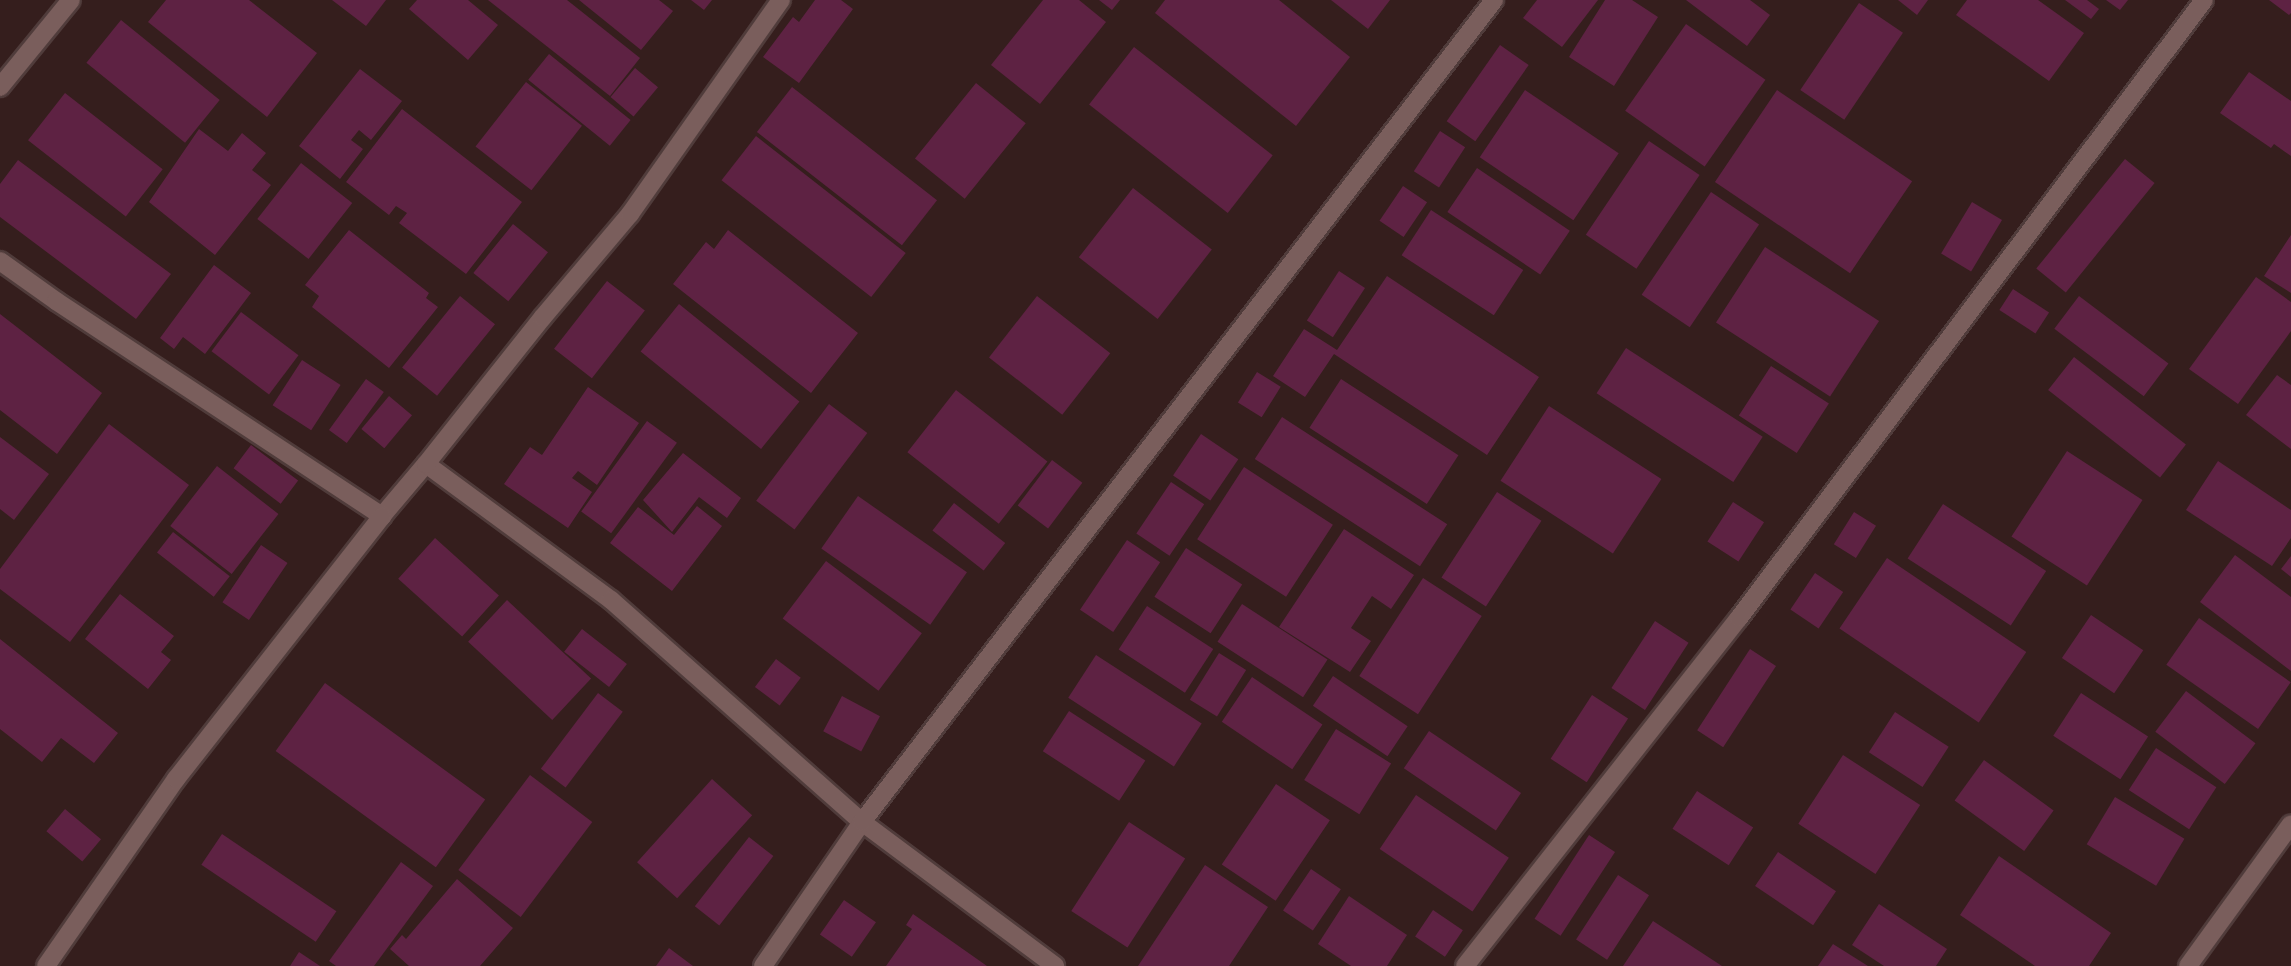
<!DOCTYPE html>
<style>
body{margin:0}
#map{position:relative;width:2291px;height:966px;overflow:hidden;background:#351e1d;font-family:Cabin,sans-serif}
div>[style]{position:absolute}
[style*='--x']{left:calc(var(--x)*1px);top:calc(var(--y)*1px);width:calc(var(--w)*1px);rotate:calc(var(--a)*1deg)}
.building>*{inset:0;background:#5e2243;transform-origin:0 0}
.roads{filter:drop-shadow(2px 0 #503c3b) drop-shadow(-2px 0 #503c3b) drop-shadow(0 2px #503c3b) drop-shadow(0 -2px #503c3b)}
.minor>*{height:18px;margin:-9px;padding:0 9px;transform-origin:9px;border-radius:9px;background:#7a5e5c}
span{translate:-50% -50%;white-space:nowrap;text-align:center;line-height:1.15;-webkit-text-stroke:5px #351e1d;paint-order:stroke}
</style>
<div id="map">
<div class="building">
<div style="clip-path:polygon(166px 0,249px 0,317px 53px,267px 117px,148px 22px)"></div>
<div style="clip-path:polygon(332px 0,386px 0,366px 26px)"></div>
<div style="clip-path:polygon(417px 0,468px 0,498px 25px,468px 60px,409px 9px)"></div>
<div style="clip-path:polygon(488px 0,567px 0,640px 58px,610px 96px)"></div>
<div style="clip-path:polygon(579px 0,659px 0,673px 11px,641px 50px)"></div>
<div style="clip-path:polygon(691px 0,712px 0,704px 10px)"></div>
<div style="clip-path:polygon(815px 0,841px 0,853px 9px,799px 83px,763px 57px,793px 17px,799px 22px)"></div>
<div style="clip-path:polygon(1043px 0,1079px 0,1106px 22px,1040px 104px,991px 65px)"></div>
<div style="clip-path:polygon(1099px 0,1120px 0,1112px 10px)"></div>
<div style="clip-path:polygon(1165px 0,1279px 0,1350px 57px,1296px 126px,1155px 13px)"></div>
<div style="clip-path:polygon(1331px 0,1390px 0,1368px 29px)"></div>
<div style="clip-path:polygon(1537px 0,1598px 0,1562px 47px,1523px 18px)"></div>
<div style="clip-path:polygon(1605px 0,1632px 0,1658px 17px,1614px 86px,1569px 57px)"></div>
<div style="clip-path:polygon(1686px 0,1750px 0,1770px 15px,1747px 46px)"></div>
<div style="clip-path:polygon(1898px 0,1928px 0,1917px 15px)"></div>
<div style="clip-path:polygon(1967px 0,2038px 0,2084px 33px,2049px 81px,1956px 15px)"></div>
<div style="clip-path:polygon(2065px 0,2087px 0,2099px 9px,2091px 19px)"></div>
<div style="clip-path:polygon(2106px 0,2128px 0,2120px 10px)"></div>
<div style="clip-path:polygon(2269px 0,2291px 0,2291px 13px,2289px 15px)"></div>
<div style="left:1859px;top:3px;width:53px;height:105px;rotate:34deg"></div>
<div style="left:121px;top:20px;width:127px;height:55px;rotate:39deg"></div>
<div style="left:1686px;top:24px;width:97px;height:106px;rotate:35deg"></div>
<div style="left:1500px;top:45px;width:35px;height:93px;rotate:35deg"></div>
<div style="left:1134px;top:47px;width:176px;height:73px;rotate:38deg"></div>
<div style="left:549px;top:54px;width:105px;height:33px;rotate:39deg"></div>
<div style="left:635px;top:68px;width:30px;height:38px;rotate:40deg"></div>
<div style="clip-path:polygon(360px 69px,402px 101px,371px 140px,359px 130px,351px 140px,363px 149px,340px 179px,299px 146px)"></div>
<div style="clip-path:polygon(2249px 72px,2291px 101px,2291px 156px,2274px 144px,2271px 148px,2220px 113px)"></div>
<div style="left:526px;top:82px;width:71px;height:82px;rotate:38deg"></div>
<div style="left:976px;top:83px;width:64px;height:97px;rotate:39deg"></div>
<div style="left:792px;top:87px;width:184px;height:57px;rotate:38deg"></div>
<div style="left:1525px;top:90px;width:113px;height:81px;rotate:34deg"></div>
<div style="left:1777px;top:90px;width:163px;height:111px;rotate:34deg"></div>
<div style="left:65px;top:93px;width:124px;height:60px;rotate:38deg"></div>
<div style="clip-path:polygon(402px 109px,522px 202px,466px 274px,399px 223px,407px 213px,396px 206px,389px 215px,346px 182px)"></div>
<div style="clip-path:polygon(199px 129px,228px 151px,242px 133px,266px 153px,252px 170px,271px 185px,215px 255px,149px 202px)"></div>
<div style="left:1440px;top:131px;width:30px;height:48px;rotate:33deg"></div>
<div style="left:756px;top:136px;width:190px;height:56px;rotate:38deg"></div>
<div style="left:1649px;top:141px;width:61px;height:113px;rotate:34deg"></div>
<div style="left:2125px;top:159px;width:38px;height:141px;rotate:39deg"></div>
<div style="clip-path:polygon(18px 160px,171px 274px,136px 319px,0 217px,0 184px)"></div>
<div style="left:301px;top:163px;width:65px;height:71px;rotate:38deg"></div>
<div style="left:1477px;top:168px;width:112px;height:53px;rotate:34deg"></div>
<div style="left:1403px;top:186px;width:29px;height:42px;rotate:34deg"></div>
<div style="left:1133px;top:188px;width:100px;height:88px;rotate:38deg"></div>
<div style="left:1711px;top:192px;width:58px;height:124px;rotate:34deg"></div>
<div style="left:1972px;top:202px;width:35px;height:60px;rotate:31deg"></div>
<div style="left:1431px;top:210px;width:110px;height:54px;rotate:33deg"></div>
<div style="left:513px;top:224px;width:45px;height:63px;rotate:39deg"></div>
<div style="clip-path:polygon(349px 230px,429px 293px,426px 298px,438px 307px,389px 368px,312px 307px,319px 296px,305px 285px)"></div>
<div style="clip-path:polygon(728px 230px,858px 333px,811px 393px,673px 284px,706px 242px,714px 249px)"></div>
<div style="clip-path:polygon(2291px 235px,2291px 293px,2264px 276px)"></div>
<div style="left:1765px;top:247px;width:136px;height:90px;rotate:33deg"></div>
<div style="clip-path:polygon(214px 265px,251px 293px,205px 354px,183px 337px,174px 349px,160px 338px)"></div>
<div style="left:1339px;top:271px;width:31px;height:59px;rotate:33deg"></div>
<div style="clip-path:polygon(1387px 276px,1539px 377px,1487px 455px,1334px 354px,1305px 397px,1273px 376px,1304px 329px,1337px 350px)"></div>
<div style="clip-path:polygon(2256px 277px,2291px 302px,2291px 331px,2238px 404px,2189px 369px)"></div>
<div style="left:607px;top:281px;width:48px;height:86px;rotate:38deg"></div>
<div style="left:2013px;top:289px;width:43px;height:25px;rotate:33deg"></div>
<div style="left:460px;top:296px;width:45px;height:92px;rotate:39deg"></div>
<div style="left:1037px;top:296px;width:93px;height:78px;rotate:38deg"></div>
<div style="left:2079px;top:296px;width:112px;height:41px;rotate:37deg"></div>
<div style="left:679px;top:304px;width:155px;height:61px;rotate:39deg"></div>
<div style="left:241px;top:312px;width:72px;height:49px;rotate:37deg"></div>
<div style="clip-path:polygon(0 314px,102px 393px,57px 454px,0 410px)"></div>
<div style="left:1626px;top:348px;width:163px;height:54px;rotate:33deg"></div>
<div style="left:2074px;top:357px;width:142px;height:42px;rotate:38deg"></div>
<div style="left:302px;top:360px;width:46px;height:54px;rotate:33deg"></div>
<div style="left:1771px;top:366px;width:69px;height:59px;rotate:33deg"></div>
<div style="left:1257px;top:372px;width:28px;height:36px;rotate:32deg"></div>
<div style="clip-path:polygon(2277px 375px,2291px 385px,2291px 449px,2246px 415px)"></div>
<div style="left:366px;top:379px;width:22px;height:63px;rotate:36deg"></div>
<div style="left:1341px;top:379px;width:140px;height:58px;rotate:33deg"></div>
<div style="clip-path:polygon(588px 387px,639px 423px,597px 485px,578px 471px,572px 478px,592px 492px,568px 528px,504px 484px,530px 447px,542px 455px)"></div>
<div style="left:956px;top:390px;width:116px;height:79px;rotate:38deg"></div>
<div style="left:389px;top:396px;width:30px;height:43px;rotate:40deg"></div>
<div style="left:829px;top:404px;width:48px;height:121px;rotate:37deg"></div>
<div style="left:1549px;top:406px;width:134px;height:89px;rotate:33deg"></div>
<div style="left:1282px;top:417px;width:197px;height:50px;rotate:33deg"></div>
<div style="left:647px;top:421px;width:37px;height:112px;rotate:36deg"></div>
<div style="clip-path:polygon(109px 424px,189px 485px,70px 642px,0 589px,0 569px)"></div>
<div style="left:1201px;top:434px;width:45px;height:50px;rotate:34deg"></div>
<div style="clip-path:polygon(0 437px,49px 474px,14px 520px,0 509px)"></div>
<div style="left:251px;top:445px;width:59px;height:29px;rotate:37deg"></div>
<div style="left:2067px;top:451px;width:90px;height:102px;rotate:33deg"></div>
<div style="clip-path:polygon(683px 453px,741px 498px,727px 518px,699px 497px,672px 532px,643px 500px)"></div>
<div style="left:1052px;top:460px;width:38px;height:57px;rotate:37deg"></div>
<div style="clip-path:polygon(2218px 461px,2291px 510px,2291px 538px,2272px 566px,2186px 510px)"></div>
<div style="left:217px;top:466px;width:78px;height:76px;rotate:38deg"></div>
<div style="left:1244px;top:467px;width:106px;height:86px;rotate:33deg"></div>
<div style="left:1171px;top:482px;width:40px;height:62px;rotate:34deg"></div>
<div style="left:1497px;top:492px;width:53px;height:102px;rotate:33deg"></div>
<div style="left:858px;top:496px;width:133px;height:64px;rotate:35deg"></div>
<div style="left:1733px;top:502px;width:37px;height:47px;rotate:33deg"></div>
<div style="left:954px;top:503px;width:65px;height:35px;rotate:38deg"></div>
<div style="left:1943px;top:504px;width:123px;height:65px;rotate:33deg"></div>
<div style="clip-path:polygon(697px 506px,722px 526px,672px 591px,610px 543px,638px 507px,674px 535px)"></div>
<div style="left:1854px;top:512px;width:26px;height:38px;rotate:32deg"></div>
<div style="clip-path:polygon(1344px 529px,1414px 575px,1391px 609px,1372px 596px,1351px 628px,1371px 641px,1350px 672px,1279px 627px)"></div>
<div style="left:173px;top:532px;width:72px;height:26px;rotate:38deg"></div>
<div style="left:435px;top:538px;width:86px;height:55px;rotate:42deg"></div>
<div style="left:1127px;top:540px;width:40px;height:84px;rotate:34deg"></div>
<div style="left:261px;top:545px;width:32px;height:69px;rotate:34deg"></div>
<div style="left:1186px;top:548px;width:67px;height:58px;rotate:33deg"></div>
<div style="clip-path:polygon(2235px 555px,2291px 597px,2291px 671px,2200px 602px)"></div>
<div style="clip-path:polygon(2291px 556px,2291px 577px,2281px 569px)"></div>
<div style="left:1887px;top:558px;width:168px;height:85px;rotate:34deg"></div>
<div style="left:826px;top:561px;width:120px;height:72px;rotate:37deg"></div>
<div style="left:1815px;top:573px;width:34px;height:44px;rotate:34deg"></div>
<div style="left:1423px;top:578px;width:70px;height:117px;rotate:33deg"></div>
<div style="clip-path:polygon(120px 594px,174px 636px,161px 652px,171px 660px,148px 689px,85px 639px)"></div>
<div style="left:507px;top:600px;width:115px;height:57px;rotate:43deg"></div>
<div style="left:1242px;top:604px;width:102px;height:45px;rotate:33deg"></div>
<div style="left:1147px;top:606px;width:79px;height:52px;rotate:33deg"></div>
<div style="left:2091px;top:615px;width:63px;height:52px;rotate:34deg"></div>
<div style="left:2199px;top:618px;width:112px;height:57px;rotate:35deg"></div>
<div style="left:1655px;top:621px;width:40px;height:80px;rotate:33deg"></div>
<div style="left:582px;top:629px;width:57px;height:29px;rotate:38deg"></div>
<div style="clip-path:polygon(0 639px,118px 733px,94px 763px,61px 738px,42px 762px,0 729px)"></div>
<div style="left:1750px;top:649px;width:31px;height:97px;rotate:33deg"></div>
<div style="left:1219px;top:653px;width:32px;height:55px;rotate:32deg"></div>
<div style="left:1096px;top:655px;width:126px;height:51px;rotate:33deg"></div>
<div style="left:776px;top:659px;width:31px;height:35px;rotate:37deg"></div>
<div style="left:1333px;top:676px;width:90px;height:36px;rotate:34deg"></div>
<div style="left:1252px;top:677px;width:85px;height:54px;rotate:34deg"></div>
<div style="left:325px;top:683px;width:198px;height:84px;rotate:36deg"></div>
<div style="left:2186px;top:691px;width:87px;height:51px;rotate:37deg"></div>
<div style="left:598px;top:693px;width:31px;height:95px;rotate:37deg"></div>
<div style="left:2081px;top:693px;width:80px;height:51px;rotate:33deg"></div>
<div style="left:1592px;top:695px;width:43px;height:76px;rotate:33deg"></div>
<div style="left:842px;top:696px;width:43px;height:40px;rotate:28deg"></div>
<div style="left:1069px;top:711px;width:91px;height:48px;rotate:33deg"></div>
<div style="left:1895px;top:712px;width:64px;height:48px;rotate:33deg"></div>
<div style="left:1336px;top:729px;width:65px;height:60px;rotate:32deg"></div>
<div style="left:1429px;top:731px;width:111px;height:45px;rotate:34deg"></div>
<div style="left:2156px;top:748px;width:72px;height:50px;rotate:33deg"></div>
<div style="left:1843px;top:755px;width:92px;height:82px;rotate:33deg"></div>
<div style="left:1984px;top:760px;width:86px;height:50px;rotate:36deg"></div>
<div style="left:530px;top:775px;width:78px;height:119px;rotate:37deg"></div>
<div style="left:712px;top:779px;width:54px;height:112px;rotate:42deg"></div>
<div style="left:1276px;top:784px;width:65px;height:97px;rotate:34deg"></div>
<div style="left:1697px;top:791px;width:67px;height:45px;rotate:33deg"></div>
<div style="left:1416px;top:795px;width:112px;height:65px;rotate:34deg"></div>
<div style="left:2115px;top:797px;width:81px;height:55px;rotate:31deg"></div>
<div style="left:65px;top:809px;width:47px;height:29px;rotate:40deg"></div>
<div style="left:1129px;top:822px;width:67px;height:106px;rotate:33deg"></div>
<div style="left:222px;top:834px;width:138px;height:37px;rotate:34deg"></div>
<div style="left:1589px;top:835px;width:31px;height:100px;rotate:33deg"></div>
<div style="left:749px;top:837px;width:31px;height:88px;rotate:38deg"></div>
<div style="left:1778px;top:852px;width:70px;height:41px;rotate:34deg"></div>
<div style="clip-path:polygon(1999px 856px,2111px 933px,2089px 966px,2035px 966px,1960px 915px)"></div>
<div style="clip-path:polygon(401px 862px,433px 886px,374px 966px,336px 966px,329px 961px)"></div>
<div style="clip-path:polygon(1205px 865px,1268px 907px,1229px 966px,1138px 966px)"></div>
<div style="left:1311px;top:869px;width:36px;height:50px;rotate:34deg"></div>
<div style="left:1618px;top:875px;width:37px;height:77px;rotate:33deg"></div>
<div style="clip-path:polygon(457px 879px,513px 928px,480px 966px,409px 966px,390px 949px,402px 935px,406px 939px)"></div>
<div style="clip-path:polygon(1349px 896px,1407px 935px,1387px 966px,1351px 966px,1318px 944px)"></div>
<div style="left:844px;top:900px;width:39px;height:42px;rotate:35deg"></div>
<div style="clip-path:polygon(1879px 904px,1947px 949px,1936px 966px,1884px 966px,1852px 945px)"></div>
<div style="left:1433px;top:910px;width:36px;height:32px;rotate:34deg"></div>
<div style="clip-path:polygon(913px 914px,987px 966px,886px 966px,912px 929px,906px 925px)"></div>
<div style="clip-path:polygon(1653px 921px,1722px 966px,1623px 966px)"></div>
<div style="clip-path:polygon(1833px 944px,1868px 966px,1818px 966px)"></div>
<div style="clip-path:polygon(669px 948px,693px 966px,656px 966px)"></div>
<div style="clip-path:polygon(299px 952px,320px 966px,290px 966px)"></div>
</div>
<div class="roads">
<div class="minor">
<div style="--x:0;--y:87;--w:112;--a:-50.8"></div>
<div style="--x:0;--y:261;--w:69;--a:35.5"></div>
<div style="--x:56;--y:301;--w:391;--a:33.4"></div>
<div style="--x:382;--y:516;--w:68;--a:-49.8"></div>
<div style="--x:426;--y:464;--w:230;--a:36.3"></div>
<div style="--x:611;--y:600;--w:335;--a:41.5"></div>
<div style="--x:862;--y:822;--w:241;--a:36.7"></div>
<div style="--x:426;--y:464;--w:188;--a:-51.5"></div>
<div style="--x:543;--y:317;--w:135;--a:-49.8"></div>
<div style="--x:630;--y:214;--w:262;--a:-54.8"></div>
<div style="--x:46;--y:966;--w:228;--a:-55.2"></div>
<div style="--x:176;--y:779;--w:334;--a:-51.9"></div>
<div style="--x:763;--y:966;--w:175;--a:-55.5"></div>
<div style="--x:862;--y:822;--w:1037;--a:-52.44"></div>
<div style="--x:1465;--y:966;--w:443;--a:-51.8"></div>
<div style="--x:1739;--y:618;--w:773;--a:-53.04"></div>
<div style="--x:2188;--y:966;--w:175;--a:-54"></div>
</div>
</div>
</div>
